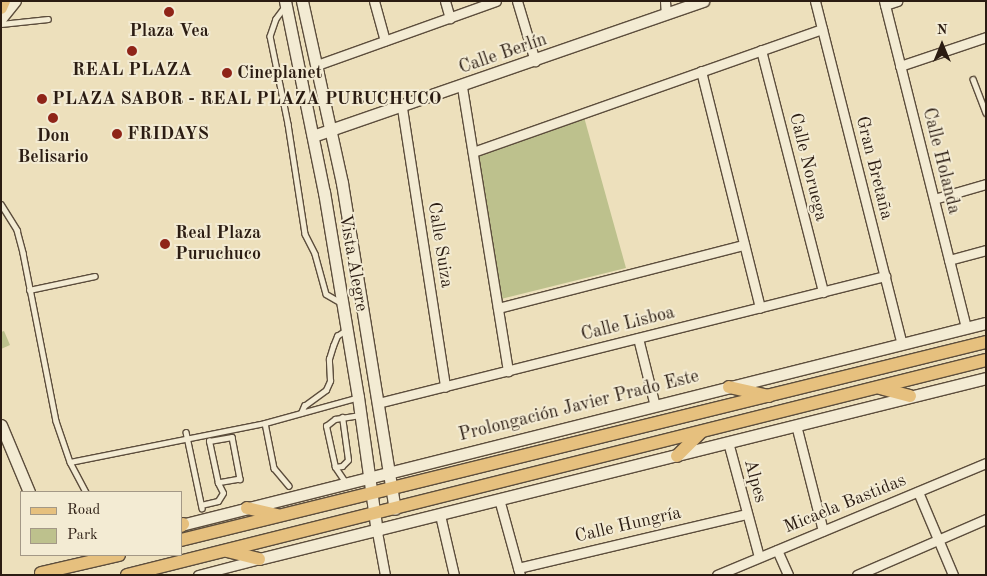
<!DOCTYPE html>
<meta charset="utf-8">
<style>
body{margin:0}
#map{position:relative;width:987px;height:576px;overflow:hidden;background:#ede0bc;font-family:"Old Standard TT",serif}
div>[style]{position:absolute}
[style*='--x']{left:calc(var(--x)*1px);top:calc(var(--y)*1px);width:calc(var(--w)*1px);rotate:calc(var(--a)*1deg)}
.green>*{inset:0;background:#bdc18d}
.roads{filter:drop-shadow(1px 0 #5c4d3c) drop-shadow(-1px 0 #5c4d3c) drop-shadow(0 1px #5c4d3c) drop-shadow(0 -1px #5c4d3c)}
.lane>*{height:4.5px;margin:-2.25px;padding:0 2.25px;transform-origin:2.25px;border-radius:2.25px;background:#f3ebd3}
.street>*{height:9px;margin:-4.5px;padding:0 4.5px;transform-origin:4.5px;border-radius:4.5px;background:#f3ebd3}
.secondary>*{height:11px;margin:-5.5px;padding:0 5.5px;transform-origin:5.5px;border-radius:5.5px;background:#f3ebd3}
.primary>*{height:12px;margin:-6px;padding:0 6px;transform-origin:6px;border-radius:6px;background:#e6c07e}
.dots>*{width:14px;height:14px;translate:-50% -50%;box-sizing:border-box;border:2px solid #f3ebd3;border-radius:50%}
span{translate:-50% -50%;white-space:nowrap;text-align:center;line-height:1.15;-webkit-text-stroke:4px #f3ebd3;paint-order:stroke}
.poi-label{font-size:18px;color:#2b1c12;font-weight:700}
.left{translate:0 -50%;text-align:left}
.street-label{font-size:18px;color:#2b1c12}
.frame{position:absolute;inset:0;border:2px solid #2b1c12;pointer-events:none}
.legend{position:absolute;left:20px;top:491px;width:162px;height:65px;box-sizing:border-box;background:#f3ebd3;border:1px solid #a39886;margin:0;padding:6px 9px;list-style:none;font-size:15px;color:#2b1c12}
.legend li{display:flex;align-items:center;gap:10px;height:25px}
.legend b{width:25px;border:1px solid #a39886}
.north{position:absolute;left:917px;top:20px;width:50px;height:50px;-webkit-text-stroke:4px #f3ebd3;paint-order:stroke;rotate:0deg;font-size:14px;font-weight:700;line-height:20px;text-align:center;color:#2b1c12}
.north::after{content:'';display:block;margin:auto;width:18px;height:22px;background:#2b1c12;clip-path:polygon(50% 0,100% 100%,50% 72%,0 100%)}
</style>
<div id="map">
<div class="green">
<div style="clip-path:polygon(584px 117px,626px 268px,501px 299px,477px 155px)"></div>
<div style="clip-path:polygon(4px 331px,10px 345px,1px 349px,1px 332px)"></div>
</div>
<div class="roads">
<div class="lane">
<div style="--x:285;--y:7;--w:15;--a:127"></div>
<div style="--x:276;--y:19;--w:18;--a:109"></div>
<div style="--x:270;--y:36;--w:90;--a:78.4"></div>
<div style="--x:288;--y:124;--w:111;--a:81.2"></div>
<div style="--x:305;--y:234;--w:22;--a:63"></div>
<div style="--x:315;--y:254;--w:41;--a:74.6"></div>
<div style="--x:326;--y:294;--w:16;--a:30"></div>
<div style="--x:1;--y:24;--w:47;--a:-6.1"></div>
<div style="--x:973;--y:79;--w:36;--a:69"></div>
<div style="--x:1;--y:204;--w:31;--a:58"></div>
<div style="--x:17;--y:230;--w:24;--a:75"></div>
<div style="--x:23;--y:253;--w:171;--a:78.9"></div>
<div style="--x:56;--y:421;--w:43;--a:71.1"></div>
<div style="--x:70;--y:462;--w:34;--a:62"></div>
<div style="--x:29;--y:290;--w:67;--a:-12"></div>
<div style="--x:301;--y:413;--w:8;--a:-67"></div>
<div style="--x:304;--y:406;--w:27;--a:-36"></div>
<div style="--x:326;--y:390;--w:10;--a:-66"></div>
<div style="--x:330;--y:381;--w:22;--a:-93"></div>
<div style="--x:329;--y:359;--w:14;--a:-73"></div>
<div style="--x:333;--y:346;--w:11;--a:-68"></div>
<div style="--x:337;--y:336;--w:11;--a:-34"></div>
<div style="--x:265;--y:423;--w:46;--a:78.7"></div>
<div style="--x:274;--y:468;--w:23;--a:50"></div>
<div style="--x:186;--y:432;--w:78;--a:78.1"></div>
<div style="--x:70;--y:462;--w:199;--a:-11.3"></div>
<div style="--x:265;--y:423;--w:94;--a:-15.4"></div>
<div style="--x:335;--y:467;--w:7;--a:-8"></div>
<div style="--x:342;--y:466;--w:8;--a:-45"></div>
<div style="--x:348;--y:460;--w:43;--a:-97.9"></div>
<div style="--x:345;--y:482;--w:18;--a:-124"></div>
<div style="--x:335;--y:467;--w:42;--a:-102.4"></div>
<div style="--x:326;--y:426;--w:11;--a:-38"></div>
<div style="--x:335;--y:419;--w:25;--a:-9"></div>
<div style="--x:201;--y:505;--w:17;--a:-13"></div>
<div style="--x:218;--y:501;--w:9;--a:-58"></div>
<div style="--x:223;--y:493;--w:11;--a:-117"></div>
<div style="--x:218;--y:483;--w:43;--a:-102.1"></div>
<div style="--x:209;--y:441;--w:23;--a:-10"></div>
<div style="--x:232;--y:437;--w:43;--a:79.2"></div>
<div style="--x:240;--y:479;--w:22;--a:170"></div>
</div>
<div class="street">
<div style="--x:374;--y:1;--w:41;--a:74.6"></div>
<div style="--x:445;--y:1;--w:18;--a:74"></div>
<div style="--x:517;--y:1;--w:63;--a:73.3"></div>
<div style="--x:665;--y:1;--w:13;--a:86"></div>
<div style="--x:815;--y:1;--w:354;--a:75.8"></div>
<div style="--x:884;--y:1;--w:337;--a:75.9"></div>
<div style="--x:885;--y:5;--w:13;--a:-18"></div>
<div style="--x:761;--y:50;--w:250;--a:75.6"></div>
<div style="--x:317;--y:65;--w:190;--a:-19.7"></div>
<div style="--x:900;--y:66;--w:91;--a:-18.6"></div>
<div style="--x:701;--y:71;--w:244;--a:76"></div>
<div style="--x:462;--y:87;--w:288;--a:80.8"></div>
<div style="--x:402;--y:108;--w:282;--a:81.2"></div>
<div style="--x:473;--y:152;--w:370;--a:-19.4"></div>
<div style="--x:934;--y:199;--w:54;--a:-16.1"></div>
<div style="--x:949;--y:260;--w:38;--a:-15"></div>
<div style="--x:498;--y:308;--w:254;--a:-14.4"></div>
<div style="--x:638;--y:338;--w:70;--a:76"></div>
<div style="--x:378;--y:403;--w:523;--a:-14.06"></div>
<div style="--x:796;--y:425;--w:109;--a:75.7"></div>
<div style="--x:728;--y:442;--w:119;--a:74.9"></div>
<div style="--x:918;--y:492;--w:90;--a:67.1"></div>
<div style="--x:499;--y:499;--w:79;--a:74.6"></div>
<div style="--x:440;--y:515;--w:62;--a:76.9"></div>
<div style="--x:377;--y:532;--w:44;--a:79.5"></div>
<div style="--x:777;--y:550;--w:27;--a:66"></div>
<div style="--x:518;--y:568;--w:234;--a:-13.3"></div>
<div style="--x:198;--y:575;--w:59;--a:-14.7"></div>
<div style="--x:717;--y:575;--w:291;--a:-22.6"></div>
<div style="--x:857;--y:575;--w:141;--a:-23.5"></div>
</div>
<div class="secondary">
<div style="--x:285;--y:1;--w:195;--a:78.5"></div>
<div style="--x:324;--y:192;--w:208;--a:80.6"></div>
<div style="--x:358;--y:397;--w:136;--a:82"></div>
<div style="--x:302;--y:1;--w:186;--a:77.6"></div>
<div style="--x:342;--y:183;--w:330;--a:80.8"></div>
<div style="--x:1;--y:18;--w:22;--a:-51"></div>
<div style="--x:313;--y:136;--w:413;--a:-19.1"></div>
<div style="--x:1;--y:425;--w:73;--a:67.3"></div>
<div style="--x:181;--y:525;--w:830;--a:-14.09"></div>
<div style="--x:259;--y:559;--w:749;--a:-13.98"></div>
</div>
<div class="primary">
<div style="--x:1;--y:8;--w:8;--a:-67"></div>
<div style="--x:729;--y:387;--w:41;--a:12.7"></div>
<div style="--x:880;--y:388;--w:31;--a:15"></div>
<div style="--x:677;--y:456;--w:34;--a:-45"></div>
<div style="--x:247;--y:508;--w:31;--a:13"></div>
<div style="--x:181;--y:526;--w:3;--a:-45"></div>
<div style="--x:181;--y:540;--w:829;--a:-13.82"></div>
<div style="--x:227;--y:551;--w:33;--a:14"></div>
<div style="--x:41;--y:573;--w:80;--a:-13"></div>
<div style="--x:127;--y:575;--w:885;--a:-14.05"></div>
</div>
</div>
<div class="dots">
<div style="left:169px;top:12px;background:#8f2418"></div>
<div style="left:132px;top:51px;background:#8f2418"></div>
<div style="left:227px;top:73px;background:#8f2418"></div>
<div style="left:42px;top:99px;background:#8f2418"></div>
<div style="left:53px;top:118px;background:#8f2418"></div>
<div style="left:117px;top:134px;background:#8f2418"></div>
<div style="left:165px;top:244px;background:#8f2418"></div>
</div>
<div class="poi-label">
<span style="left:169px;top:31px">Plaza Vea</span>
<span style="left:132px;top:70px">REAL PLAZA</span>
<span class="left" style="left:237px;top:73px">Cineplanet</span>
<span class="left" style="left:52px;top:99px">PLAZA SABOR - REAL PLAZA PURUCHUCO</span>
<span class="left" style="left:127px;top:134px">FRIDAYS</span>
<span style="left:53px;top:147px">Don<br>Belisario</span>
<span class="left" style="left:175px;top:244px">Real Plaza<br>Puruchuco</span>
</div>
<div class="street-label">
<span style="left:503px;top:54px;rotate:-19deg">Calle Berlín</span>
<span style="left:941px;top:161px;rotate:76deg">Calle Holanda</span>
<span style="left:808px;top:167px;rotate:76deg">Calle Noruega</span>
<span style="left:874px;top:168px;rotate:76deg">Gran Bretaña</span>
<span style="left:440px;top:245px;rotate:81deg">Calle Suiza</span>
<span style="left:353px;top:263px;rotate:80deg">Vista Alegre</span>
<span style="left:628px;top:324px;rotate:-14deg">Calle Lisboa</span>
<span style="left:579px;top:406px;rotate:-14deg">Prolongación Javier Prado Este</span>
<span style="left:755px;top:481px;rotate:75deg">Alpes</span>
<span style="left:845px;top:504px;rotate:-22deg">Micaela Bastidas</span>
<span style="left:628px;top:525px;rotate:-13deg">Calle Hungría</span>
</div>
<div class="frame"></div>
<ul class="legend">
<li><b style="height:6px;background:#e6c07e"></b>Road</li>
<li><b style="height:14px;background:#bdc18d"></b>Park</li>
</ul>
<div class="north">N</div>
</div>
